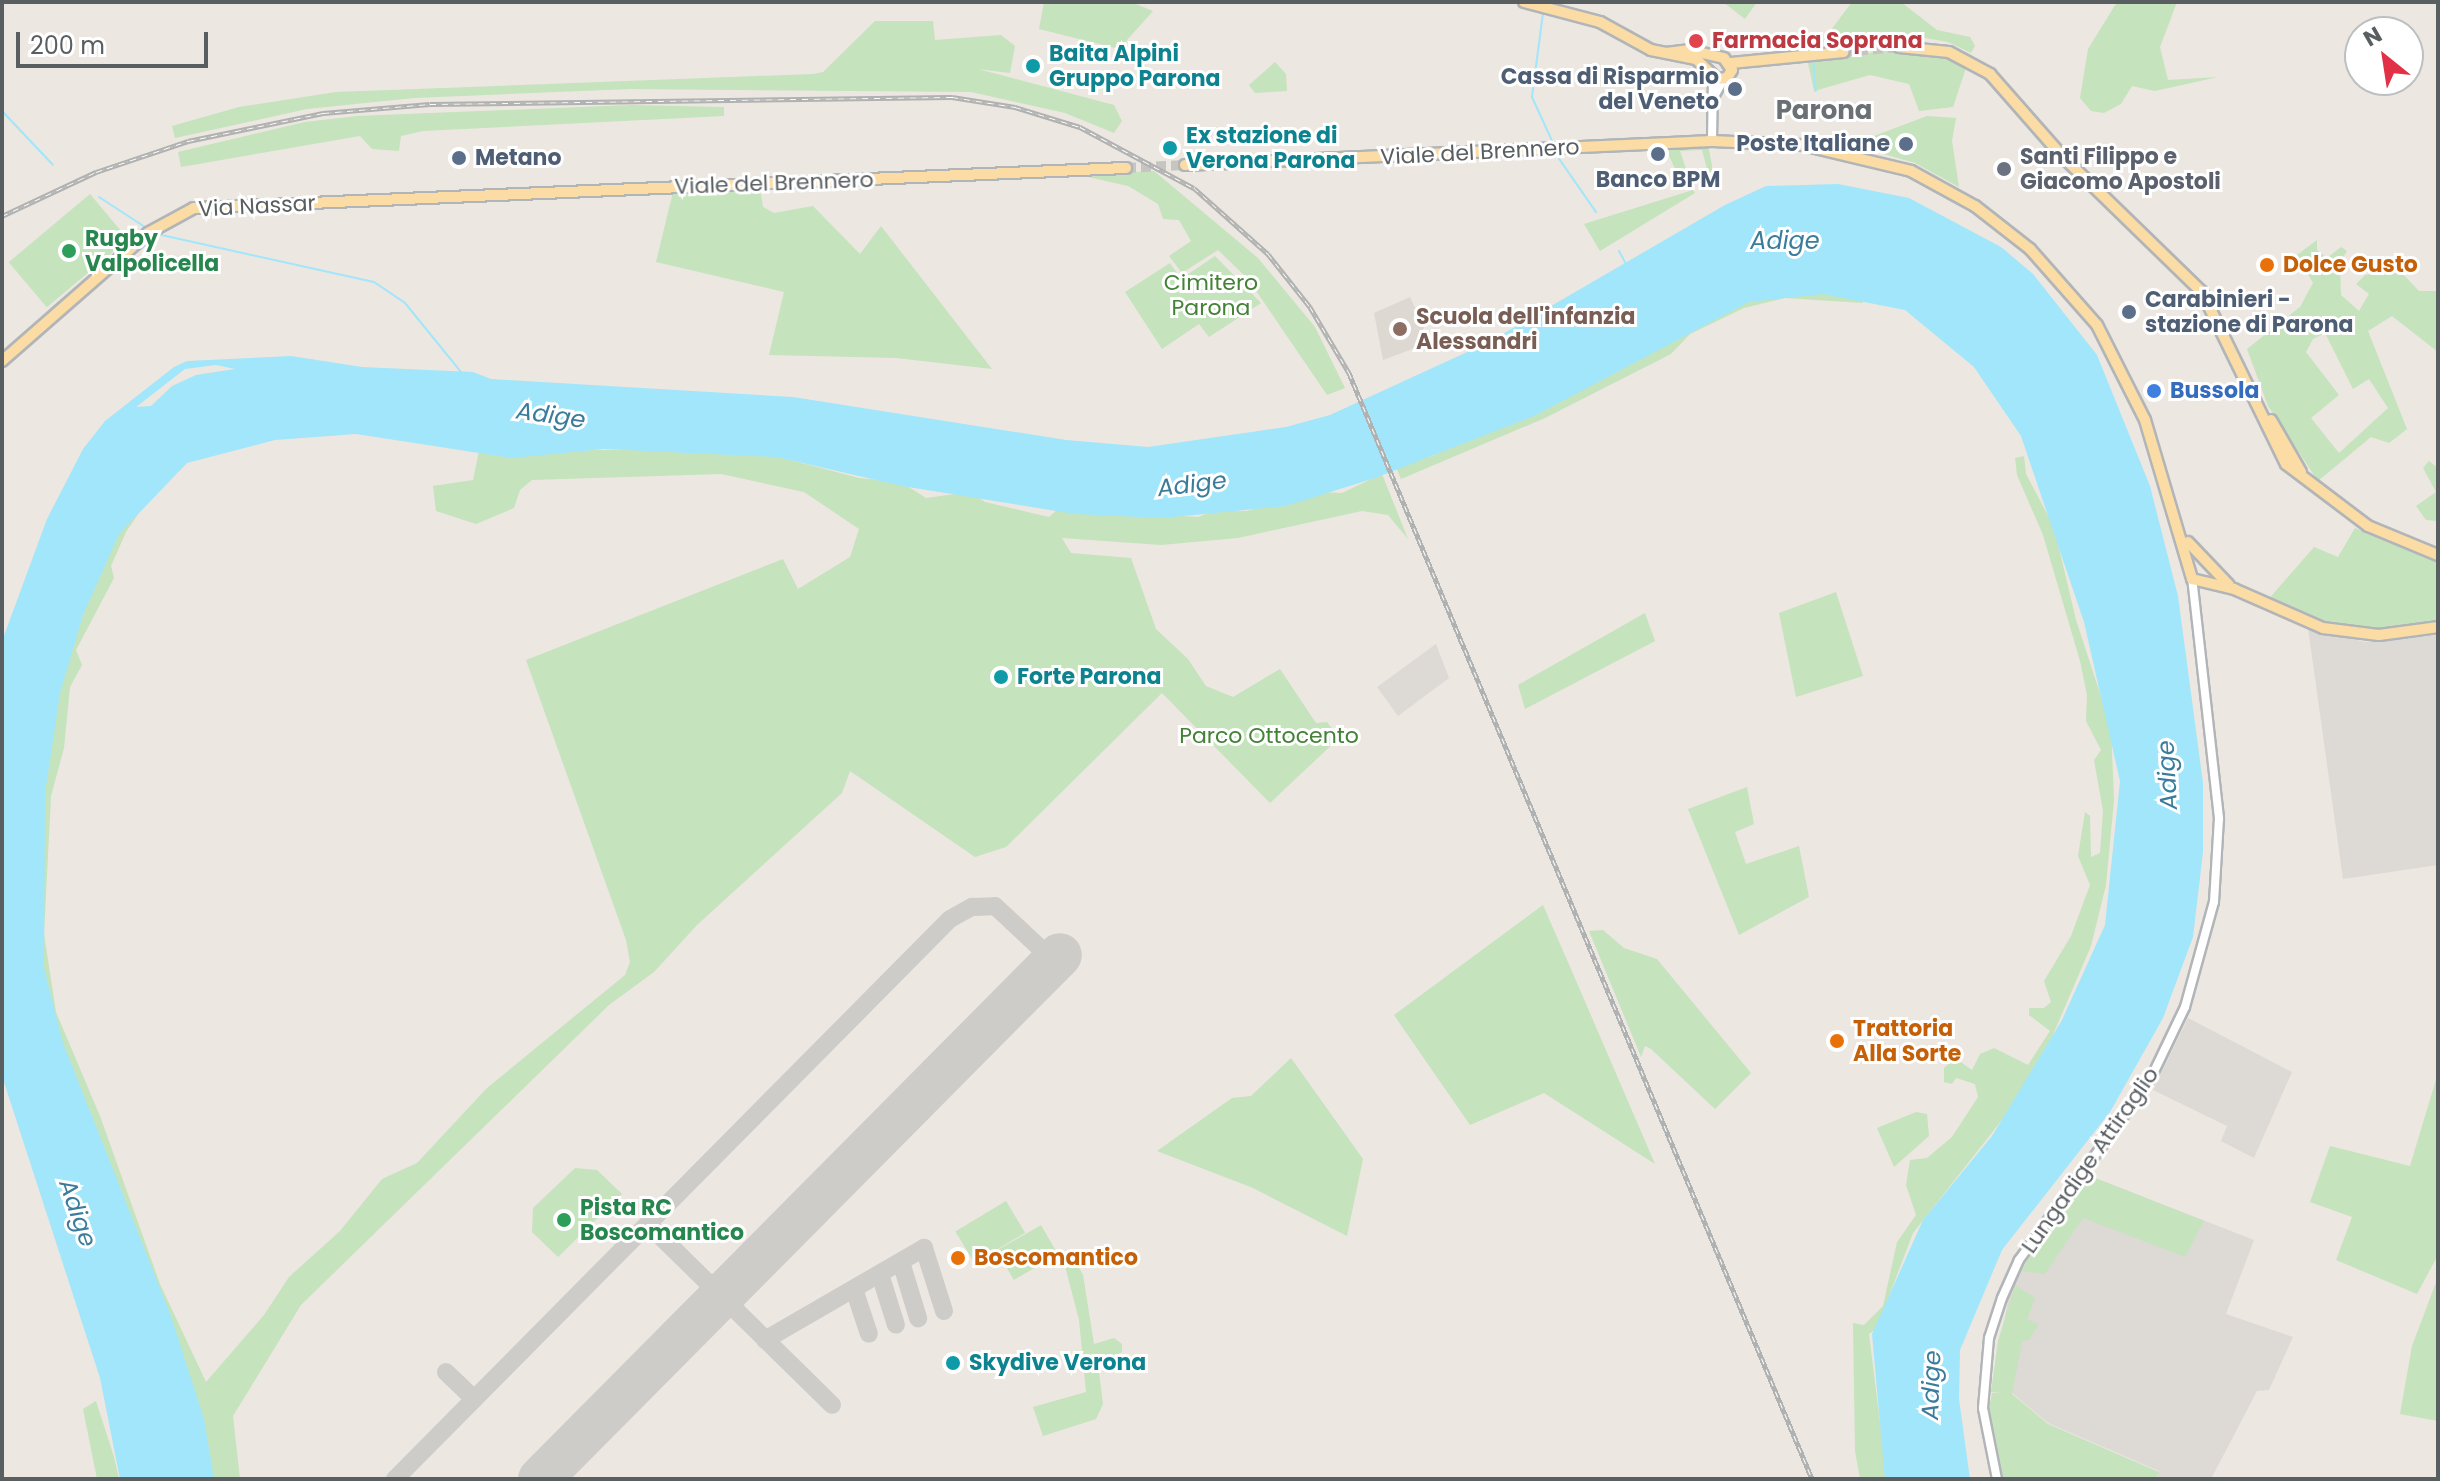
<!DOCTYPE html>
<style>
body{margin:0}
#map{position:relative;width:2440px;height:1481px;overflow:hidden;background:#ece7e0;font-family:Poppins,sans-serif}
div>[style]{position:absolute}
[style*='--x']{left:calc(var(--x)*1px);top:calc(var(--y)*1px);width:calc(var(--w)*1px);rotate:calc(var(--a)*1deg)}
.industrial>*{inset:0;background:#ddd9d5}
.education>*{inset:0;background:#ded8d2}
.green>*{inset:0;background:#c5e3bd;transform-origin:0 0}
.water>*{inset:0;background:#a1e6fb}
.stream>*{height:2px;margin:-1px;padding:0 1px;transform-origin:1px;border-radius:1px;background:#a1e6fb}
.taxiway>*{height:18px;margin:-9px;padding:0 9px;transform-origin:9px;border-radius:9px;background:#ceccc8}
.runway>*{height:44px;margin:-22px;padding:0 22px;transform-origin:22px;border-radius:22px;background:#ceccc8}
.major-tunnel>*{height:10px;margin-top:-5px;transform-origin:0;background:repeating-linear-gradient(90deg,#c7c5c0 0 10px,transparent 0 15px)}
.roads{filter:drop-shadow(2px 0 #b1b5b8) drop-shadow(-2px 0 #b1b5b8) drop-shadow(0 2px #b1b5b8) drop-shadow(0 -2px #b1b5b8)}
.minor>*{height:8px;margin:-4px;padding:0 4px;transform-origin:4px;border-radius:4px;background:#fff}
.major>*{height:10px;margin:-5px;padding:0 5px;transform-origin:5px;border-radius:5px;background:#fcdca5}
.rail>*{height:5px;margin-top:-2.5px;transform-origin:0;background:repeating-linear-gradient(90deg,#fff 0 6px,#b0b1b1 0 12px);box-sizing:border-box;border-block:2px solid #b0b1b1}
.dots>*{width:22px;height:22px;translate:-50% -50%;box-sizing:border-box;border:4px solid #fff;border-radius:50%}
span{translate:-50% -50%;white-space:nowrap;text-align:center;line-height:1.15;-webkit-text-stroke:6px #fff;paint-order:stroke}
.health-label{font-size:22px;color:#be3a42;font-weight:700}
.left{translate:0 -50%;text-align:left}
.culture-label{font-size:22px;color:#0d838f;font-weight:700}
.service-label{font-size:22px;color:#4e5e75;font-weight:700}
.right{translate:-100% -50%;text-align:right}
.street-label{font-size:22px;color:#595e61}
.worship-label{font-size:22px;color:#5b616d;font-weight:700}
.leisure-label{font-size:22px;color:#27864d;font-weight:700}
.food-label{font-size:22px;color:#c56008;font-weight:700}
.park-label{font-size:22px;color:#438237}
.education-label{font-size:22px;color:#785e54;font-weight:700}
.shop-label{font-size:22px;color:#366cbe;font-weight:700}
.water-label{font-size:24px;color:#3b7c9b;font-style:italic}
.quarter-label{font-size:26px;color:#6a7073;font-weight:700}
.frame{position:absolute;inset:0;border:4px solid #595e61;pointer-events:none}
.north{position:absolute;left:2344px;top:16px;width:80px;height:80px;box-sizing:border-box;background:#fff;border:2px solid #bdbfc0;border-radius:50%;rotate:330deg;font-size:22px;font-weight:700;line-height:32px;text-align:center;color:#595e61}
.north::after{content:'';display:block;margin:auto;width:28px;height:36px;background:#e23046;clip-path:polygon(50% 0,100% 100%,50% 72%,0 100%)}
.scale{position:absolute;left:16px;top:32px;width:192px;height:36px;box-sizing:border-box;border:4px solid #595e61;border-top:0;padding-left:10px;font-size:24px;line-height:28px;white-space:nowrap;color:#595e61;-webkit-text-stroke:6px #fff;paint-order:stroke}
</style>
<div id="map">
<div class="industrial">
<div style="clip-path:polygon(2308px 628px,2365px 642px,2438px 635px,2438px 865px,2343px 879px)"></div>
<div style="clip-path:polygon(1436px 644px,1449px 678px,1398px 716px,1377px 687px)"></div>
<div style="clip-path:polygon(2188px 1018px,2292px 1072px,2254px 1158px,2221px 1141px,2227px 1126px,2153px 1090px)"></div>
<div style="clip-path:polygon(2090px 1176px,2254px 1240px,2226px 1314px,2293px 1337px,2269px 1390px,2257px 1391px,2211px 1479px,2157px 1479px,2159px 1471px,2048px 1423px,2012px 1393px,1991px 1392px,2008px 1300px,2023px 1267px)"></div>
</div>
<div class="education">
<div style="clip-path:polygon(1410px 297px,1431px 342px,1383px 360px,1374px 313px)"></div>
</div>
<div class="green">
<div style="clip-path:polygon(1044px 2px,1131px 2px,1153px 11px,1119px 49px,1039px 29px)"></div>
<div style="clip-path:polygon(1723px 2px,1757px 2px,1745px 19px)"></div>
<div style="clip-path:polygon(1852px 2px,1901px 2px,1937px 30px,1970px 37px,1975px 46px,1971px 53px,1948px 42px,1914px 36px,1822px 42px)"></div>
<div style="clip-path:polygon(2117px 2px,2177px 2px,2160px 47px,2168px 80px,2218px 77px,2155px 91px,2132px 86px,2121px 104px,2104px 113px,2091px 111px,2080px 98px,2088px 49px)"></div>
<div style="clip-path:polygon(875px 21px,933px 21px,935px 40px,1001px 35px,1015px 46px,1010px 73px,978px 69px,1114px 105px,1122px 121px,1114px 133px,1065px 113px,971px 92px,630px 89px,414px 98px,307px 109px,175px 138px,172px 126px,239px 107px,336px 92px,813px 74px,823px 72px)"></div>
<div style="clip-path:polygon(1898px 48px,1945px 53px,1967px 65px,1953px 107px,1919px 111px,1909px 84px,1870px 75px,1814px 91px,1808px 63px)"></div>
<div style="clip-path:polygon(1275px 62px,1286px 74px,1287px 91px,1255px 93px,1249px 85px)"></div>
<div style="clip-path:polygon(631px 105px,724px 107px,724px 116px,423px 131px,401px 136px,399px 151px,372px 149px,360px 136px,181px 167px,178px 152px,305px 122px,357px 116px)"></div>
<div style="clip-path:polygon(1927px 116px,1956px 118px,1952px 141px,1959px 187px,1915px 163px,1877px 152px,1874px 136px)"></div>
<div style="clip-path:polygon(evenodd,1708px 145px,1713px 171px,1683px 186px,1665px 147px,1708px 145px,1702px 150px,1707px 169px,1689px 178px,1680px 151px,1702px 150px)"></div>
<div style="clip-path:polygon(1154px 171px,1258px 258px,1315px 327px,1345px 388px,1327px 395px,1248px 279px,1218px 250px,1182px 273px,1169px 256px,1191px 241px,1179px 220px,1163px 219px,1158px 204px,1128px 186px,1079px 175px)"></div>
<div style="clip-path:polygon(760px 189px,763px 207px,774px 213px,813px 206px,860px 254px,881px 226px,992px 369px,896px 358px,769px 355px,784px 292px,656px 262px,673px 192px)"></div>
<div style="clip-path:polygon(1693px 190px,1695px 193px,1600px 251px,1584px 224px)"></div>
<div style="left:90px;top:194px;width:59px;height:106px;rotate:50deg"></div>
<div style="clip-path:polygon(evenodd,2317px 240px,2317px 250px,2327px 258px,2341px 247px,2347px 251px,2340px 262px,2341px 295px,2359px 311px,2369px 294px,2356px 284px,2365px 275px,2400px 271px,2419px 291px,2438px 291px,2438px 352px,2392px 316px,2368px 331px,2407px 429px,2389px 443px,2371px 437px,2318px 481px,2268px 406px,2247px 349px,2300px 307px,2313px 283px,2297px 255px,2317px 240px,2325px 333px,2353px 389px,2369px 379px,2388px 408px,2339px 453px,2311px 418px,2339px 395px,2306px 352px,2313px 339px,2325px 333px)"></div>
<div style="clip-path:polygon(1215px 256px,1261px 303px,1209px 337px,1199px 324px,1162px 349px,1125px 292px,1170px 263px,1181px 279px)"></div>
<div style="clip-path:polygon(1775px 291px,1859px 295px,1863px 303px,1785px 298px,1744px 308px,1690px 334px,1671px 354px,1545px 418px,1401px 479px,1396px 467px,1432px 456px,1697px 322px)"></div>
<div style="clip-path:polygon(749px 449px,859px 478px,901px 482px,926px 498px,970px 492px,985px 502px,1049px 517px,1059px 508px,1198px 517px,1227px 506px,1231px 511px,1247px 511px,1317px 492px,1342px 493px,1382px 474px,1408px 539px,1388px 515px,1362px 511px,1238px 538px,1161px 545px,1062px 538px,1071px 553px,1131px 558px,1156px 629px,1188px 659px,1206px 686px,1233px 697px,1280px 669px,1316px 723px,1327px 722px,1339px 738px,1270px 803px,1162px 693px,1006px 847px,975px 857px,850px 771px,842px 793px,697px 925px,654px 972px,609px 1005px,301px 1305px,233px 1416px,240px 1479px,202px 1479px,71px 1064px,50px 1032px,32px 863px,67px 631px,141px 490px,188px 462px,149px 498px,126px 532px,111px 566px,114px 578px,76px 650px,82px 665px,70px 687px,64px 748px,51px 796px,44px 934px,56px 1012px,100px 1116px,160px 1284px,206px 1382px,264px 1315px,289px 1277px,340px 1231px,382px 1179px,417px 1163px,487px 1088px,625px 975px,630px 962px,626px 940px,526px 660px,783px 559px,798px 589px,850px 557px,859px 529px,804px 492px,721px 474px,532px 480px,520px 490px,514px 508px,476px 524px,436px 511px,433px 486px,473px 480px,479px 451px)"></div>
<div style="clip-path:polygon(2024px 456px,2026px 474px,2054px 527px,2076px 620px,2111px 727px,2114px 800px,2106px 885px,2091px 946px,2052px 1037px,2005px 1116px,1913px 1233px,1877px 1328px,1869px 1334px,1887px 1479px,1860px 1479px,1855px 1451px,1853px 1323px,1864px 1325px,1883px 1306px,1897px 1242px,1916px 1215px,1906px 1185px,1910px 1160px,1927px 1158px,1952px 1137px,1978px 1097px,1975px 1084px,1956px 1078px,1952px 1084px,1944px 1082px,1944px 1068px,1955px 1058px,1972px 1070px,1980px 1054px,1994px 1048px,2028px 1065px,2050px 1031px,2029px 1015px,2029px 1008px,2044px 1008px,2051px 1002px,2044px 981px,2071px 936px,2090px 885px,2078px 856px,2085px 812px,2090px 816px,2091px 857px,2100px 853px,2103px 811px,2094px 760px,2101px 750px,2086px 721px,2087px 695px,2080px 661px,2043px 535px,2017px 475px,2015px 458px)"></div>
<div style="clip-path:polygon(2429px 461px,2438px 468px,2436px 521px,2426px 520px,2416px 506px,2436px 492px,2423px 468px)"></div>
<div style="clip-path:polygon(2355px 528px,2438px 561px,2438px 624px,2372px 631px,2340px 627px,2267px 601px,2314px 547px,2338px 557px)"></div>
<div style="clip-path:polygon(1836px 592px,1863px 676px,1796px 697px,1779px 613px)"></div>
<div style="clip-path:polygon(1645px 613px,1655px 641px,1525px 709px,1518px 685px)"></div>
<div style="clip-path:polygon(1747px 787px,1754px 824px,1735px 832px,1746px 864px,1799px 846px,1809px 897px,1739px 935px,1688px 809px)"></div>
<div style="clip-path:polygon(1543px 905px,1574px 976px,1655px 1164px,1544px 1093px,1470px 1125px,1394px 1015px)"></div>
<div style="clip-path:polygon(1603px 930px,1624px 948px,1657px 959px,1751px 1073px,1715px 1109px,1651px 1049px,1645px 1046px,1641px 1057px,1589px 931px)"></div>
<div style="clip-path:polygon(1291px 1058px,1363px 1159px,1347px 1236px,1253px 1188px,1157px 1151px,1232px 1098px,1251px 1096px)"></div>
<div style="clip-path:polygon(2438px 1073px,2438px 1255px,2417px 1294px,2336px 1260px,2352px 1217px,2310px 1202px,2330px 1146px,2410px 1166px)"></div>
<div style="clip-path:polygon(1916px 1112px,1927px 1114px,1929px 1136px,1894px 1167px,1877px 1128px)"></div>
<div style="clip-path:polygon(575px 1168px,597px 1170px,622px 1194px,558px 1257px,532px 1232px,533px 1208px)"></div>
<div style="clip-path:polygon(2090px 1176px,2204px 1221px,2185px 1257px,2083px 1218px,2045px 1274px,2021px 1271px,2050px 1224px)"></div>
<div style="left:1006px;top:1201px;width:37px;height:59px;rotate:59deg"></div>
<div style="left:1041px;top:1225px;width:34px;height:51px;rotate:60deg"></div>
<div style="clip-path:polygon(1075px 1260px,1083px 1275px,1094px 1344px,1114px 1338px,1122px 1344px,1122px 1352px,1098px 1364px,1103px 1404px,1096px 1419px,1043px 1436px,1033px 1407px,1086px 1392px,1079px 1320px,1064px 1262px)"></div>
<div style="clip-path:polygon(2438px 1277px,2438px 1421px,2400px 1414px,2412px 1346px)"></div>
<div style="clip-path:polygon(2015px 1285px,2035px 1298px,2027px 1319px,2038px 1324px,2030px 1339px,2022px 1342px,2012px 1394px,2048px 1424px,2159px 1472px,2156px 1479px,2002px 1479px,1989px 1409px,1992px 1393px,2002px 1393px,1991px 1392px,1998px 1341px)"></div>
<div style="clip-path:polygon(96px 1401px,114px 1457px,119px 1479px,97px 1479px,83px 1409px)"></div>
</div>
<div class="water">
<div style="clip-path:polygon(evenodd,1838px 184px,1909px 198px,2001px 247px,2033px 274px,2097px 355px,2150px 486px,2178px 596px,2203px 783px,2203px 852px,2193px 937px,2163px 1018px,2110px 1112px,2002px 1250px,1960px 1350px,1959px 1399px,1970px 1479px,1885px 1479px,1872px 1334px,1923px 1220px,1992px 1136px,2062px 1020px,2105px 925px,2120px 781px,2084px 622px,2021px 436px,1974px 367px,1905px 310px,1823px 294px,1749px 302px,1534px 416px,1375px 478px,1286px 506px,1163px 518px,1075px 514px,902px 486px,777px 457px,604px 449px,511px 458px,356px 434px,275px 440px,187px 463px,119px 534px,83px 615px,60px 693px,45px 793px,44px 968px,63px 1043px,171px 1316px,204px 1419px,214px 1479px,120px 1479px,100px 1378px,2px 1076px,2px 641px,47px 519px,83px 449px,105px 421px,174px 367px,187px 361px,291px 356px,362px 367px,473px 372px,491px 379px,793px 397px,1066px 440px,1148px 447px,1286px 427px,1330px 415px,1489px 342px,1725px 205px,1766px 186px,1838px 184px,216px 365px,235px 369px,196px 375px,172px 386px,151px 406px,136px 407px,185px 369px,216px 365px)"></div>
</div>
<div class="stream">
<div style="--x:1543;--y:13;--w:85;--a:97.5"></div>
<div style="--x:1532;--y:97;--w:51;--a:65.5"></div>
<div style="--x:1813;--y:59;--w:32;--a:85"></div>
<div style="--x:2;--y:111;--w:74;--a:46.6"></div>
<div style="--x:1555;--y:153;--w:72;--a:55.2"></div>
<div style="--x:99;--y:197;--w:59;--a:33.1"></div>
<div style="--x:157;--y:234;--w:222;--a:12.5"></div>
<div style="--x:374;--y:282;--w:37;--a:34"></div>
<div style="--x:405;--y:303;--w:89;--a:50.9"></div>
<div style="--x:1619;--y:251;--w:15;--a:62"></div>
</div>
<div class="taxiway">
<div style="--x:648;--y:1224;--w:258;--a:44.5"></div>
<div style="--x:901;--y:1262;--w:59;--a:73.1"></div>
<div style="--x:880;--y:1274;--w:53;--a:72.6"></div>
<div style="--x:854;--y:1289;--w:47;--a:71.6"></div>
<div style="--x:765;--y:1340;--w:184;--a:-30.1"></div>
<div style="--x:924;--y:1248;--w:66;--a:72.4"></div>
<div style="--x:446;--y:1372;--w:39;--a:44"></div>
<div style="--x:395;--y:1479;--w:788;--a:-45.26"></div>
<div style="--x:950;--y:919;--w:25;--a:-29"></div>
<div style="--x:972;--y:907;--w:23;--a:-2"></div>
<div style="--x:995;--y:906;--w:81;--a:43"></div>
</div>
<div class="runway">
<div style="--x:540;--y:1479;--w:738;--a:-45.22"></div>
</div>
<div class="major-tunnel">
<div style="--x:1843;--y:52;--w:56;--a:-5.1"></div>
<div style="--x:1126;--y:168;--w:59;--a:-2.9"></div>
</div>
<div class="roads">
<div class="minor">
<div style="--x:1711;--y:102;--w:25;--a:-61"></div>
<div style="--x:1712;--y:141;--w:66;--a:-89.1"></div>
<div style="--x:1997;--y:1479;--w:72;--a:-101.2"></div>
<div style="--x:1983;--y:1408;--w:70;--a:-85.1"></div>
<div style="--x:1989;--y:1338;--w:42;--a:-72"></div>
<div style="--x:2002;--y:1298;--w:42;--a:-65.9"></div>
<div style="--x:2019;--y:1260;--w:223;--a:-54"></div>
<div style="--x:2150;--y:1080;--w:81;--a:-64.4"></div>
<div style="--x:2185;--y:1007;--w:109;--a:-74.6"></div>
<div style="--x:2214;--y:902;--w:84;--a:-86.6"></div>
<div style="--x:2219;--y:818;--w:241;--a:-96.4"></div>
</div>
<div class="major">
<div style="--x:1524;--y:2;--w:79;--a:14.7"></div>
<div style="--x:1600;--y:22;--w:58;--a:28.8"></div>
<div style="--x:1651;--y:50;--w:46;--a:11.3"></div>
<div style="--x:1696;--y:59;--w:29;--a:44"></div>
<div style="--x:1717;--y:79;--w:10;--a:-6"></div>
<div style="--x:1727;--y:78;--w:9;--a:-58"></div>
<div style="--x:1732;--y:70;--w:14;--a:-124"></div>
<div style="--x:1724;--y:58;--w:35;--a:-167"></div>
<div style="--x:1690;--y:50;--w:24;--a:173"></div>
<div style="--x:1899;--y:47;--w:50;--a:5.7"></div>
<div style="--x:1949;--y:52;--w:47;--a:28.2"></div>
<div style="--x:1990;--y:74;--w:109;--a:48.7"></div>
<div style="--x:2062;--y:156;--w:195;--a:44.2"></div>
<div style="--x:2202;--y:292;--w:191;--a:64"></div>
<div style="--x:2286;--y:464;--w:103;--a:37.1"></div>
<div style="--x:2368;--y:526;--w:76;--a:22.5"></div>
<div style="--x:1731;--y:63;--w:113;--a:-5.6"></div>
<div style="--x:1185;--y:165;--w:528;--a:-2.61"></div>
<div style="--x:1712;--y:141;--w:90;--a:2.5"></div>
<div style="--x:1802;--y:145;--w:112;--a:13.4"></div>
<div style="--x:1911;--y:171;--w:73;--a:28.7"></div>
<div style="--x:1975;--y:206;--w:70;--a:38"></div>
<div style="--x:2030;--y:249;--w:101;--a:48.6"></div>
<div style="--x:2097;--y:325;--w:106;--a:63.2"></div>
<div style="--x:2145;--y:420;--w:166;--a:73.5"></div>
<div style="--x:2192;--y:579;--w:43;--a:13.4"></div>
<div style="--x:2234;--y:589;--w:97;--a:23.7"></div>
<div style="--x:2323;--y:628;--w:56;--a:7.1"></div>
<div style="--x:2379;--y:635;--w:60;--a:-7.7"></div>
<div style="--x:2;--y:361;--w:194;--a:-41.2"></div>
<div style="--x:148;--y:233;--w:52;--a:-28.5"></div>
<div style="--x:194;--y:208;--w:933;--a:-2.46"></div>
<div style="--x:2271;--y:420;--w:60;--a:60"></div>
<div style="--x:2188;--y:542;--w:59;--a:46.4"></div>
</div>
</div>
<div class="rail">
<div style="--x:2;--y:216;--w:104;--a:-25.1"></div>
<div style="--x:96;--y:172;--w:97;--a:-18.6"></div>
<div style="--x:188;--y:141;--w:138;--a:-11.7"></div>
<div style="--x:323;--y:113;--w:107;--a:-4.8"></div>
<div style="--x:430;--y:104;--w:522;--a:-0.77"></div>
<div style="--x:952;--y:97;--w:64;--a:9"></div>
<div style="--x:1015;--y:107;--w:68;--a:17.1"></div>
<div style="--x:1080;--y:127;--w:129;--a:28.2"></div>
<div style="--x:1194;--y:188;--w:99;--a:41.7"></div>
<div style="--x:1268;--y:254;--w:68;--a:51.6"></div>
<div style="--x:1310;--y:307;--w:77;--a:59.4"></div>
<div style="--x:1349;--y:373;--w:1199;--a:67.28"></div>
</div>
<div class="dots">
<div style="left:1696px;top:41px;background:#e0444e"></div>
<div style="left:1033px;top:66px;background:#0f9aa8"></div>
<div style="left:1735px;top:89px;background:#5c6f8a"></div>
<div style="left:1906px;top:144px;background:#5c6f8a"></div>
<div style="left:1170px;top:148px;background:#0f9aa8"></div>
<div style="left:1658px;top:154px;background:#5c6f8a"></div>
<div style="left:459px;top:158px;background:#5c6f8a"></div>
<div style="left:2004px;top:169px;background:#6b7280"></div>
<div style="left:69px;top:251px;background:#2e9e5b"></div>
<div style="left:2267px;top:265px;background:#e8710a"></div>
<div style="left:2129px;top:312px;background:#5c6f8a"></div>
<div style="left:1400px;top:329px;background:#8d6e63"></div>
<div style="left:2154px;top:391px;background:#3f7fe0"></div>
<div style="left:1001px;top:677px;background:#0f9aa8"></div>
<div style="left:1837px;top:1041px;background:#e8710a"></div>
<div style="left:564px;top:1220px;background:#2e9e5b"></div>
<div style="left:958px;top:1258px;background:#e8710a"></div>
<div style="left:953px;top:1363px;background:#0f9aa8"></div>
</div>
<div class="health-label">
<span class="left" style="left:1712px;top:41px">Farmacia Soprana</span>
</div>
<div class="culture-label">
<span class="left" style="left:1049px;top:66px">Baita Alpini<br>Gruppo Parona</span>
<span class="left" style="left:1186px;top:148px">Ex stazione di<br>Verona Parona</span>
<span class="left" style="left:1017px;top:677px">Forte Parona</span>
<span class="left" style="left:969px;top:1363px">Skydive Verona</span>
</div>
<div class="service-label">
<span class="right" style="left:1719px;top:89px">Cassa di Risparmio<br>del Veneto</span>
<span class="right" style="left:1890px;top:144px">Poste Italiane</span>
<span class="left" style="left:475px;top:158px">Metano</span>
<span style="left:1658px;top:180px">Banco BPM</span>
<span class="left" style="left:2145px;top:312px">Carabinieri -<br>stazione di Parona</span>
</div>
<div class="street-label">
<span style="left:1480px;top:152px;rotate:-3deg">Viale del Brennero</span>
<span style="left:774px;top:183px;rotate:-2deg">Viale del Brennero</span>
<span style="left:257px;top:206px;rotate:-3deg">Via Nassar</span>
<span style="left:2090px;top:1160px;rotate:-55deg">Lungadige Attiraglio</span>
</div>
<div class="worship-label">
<span class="left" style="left:2020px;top:169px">Santi Filippo e<br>Giacomo Apostoli</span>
</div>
<div class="leisure-label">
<span class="left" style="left:85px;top:251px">Rugby<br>Valpolicella</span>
<span class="left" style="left:580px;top:1220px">Pista RC<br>Boscomantico</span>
</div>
<div class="food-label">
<span class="left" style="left:2283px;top:265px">Dolce Gusto</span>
<span class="left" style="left:1853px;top:1041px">Trattoria<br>Alla Sorte</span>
<span class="left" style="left:974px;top:1258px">Boscomantico</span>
</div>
<div class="park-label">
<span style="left:1211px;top:295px">Cimitero<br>Parona</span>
<span style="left:1269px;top:736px">Parco Ottocento</span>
</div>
<div class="education-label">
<span class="left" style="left:1416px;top:329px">Scuola dell'infanzia<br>Alessandri</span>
</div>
<div class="shop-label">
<span class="left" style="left:2170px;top:391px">Bussola</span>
</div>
<div class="water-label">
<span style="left:1785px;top:241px">Adige</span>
<span style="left:551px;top:415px;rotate:8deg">Adige</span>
<span style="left:1192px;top:484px;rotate:-7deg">Adige</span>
<span style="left:2167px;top:775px;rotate:-93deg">Adige</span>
<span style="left:78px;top:1213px;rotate:71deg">Adige</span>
<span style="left:1931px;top:1385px;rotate:-88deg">Adige</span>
</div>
<div class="quarter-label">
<span style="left:1824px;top:111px">Parona</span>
</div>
<div class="frame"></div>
<div class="north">N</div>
<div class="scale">200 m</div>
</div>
